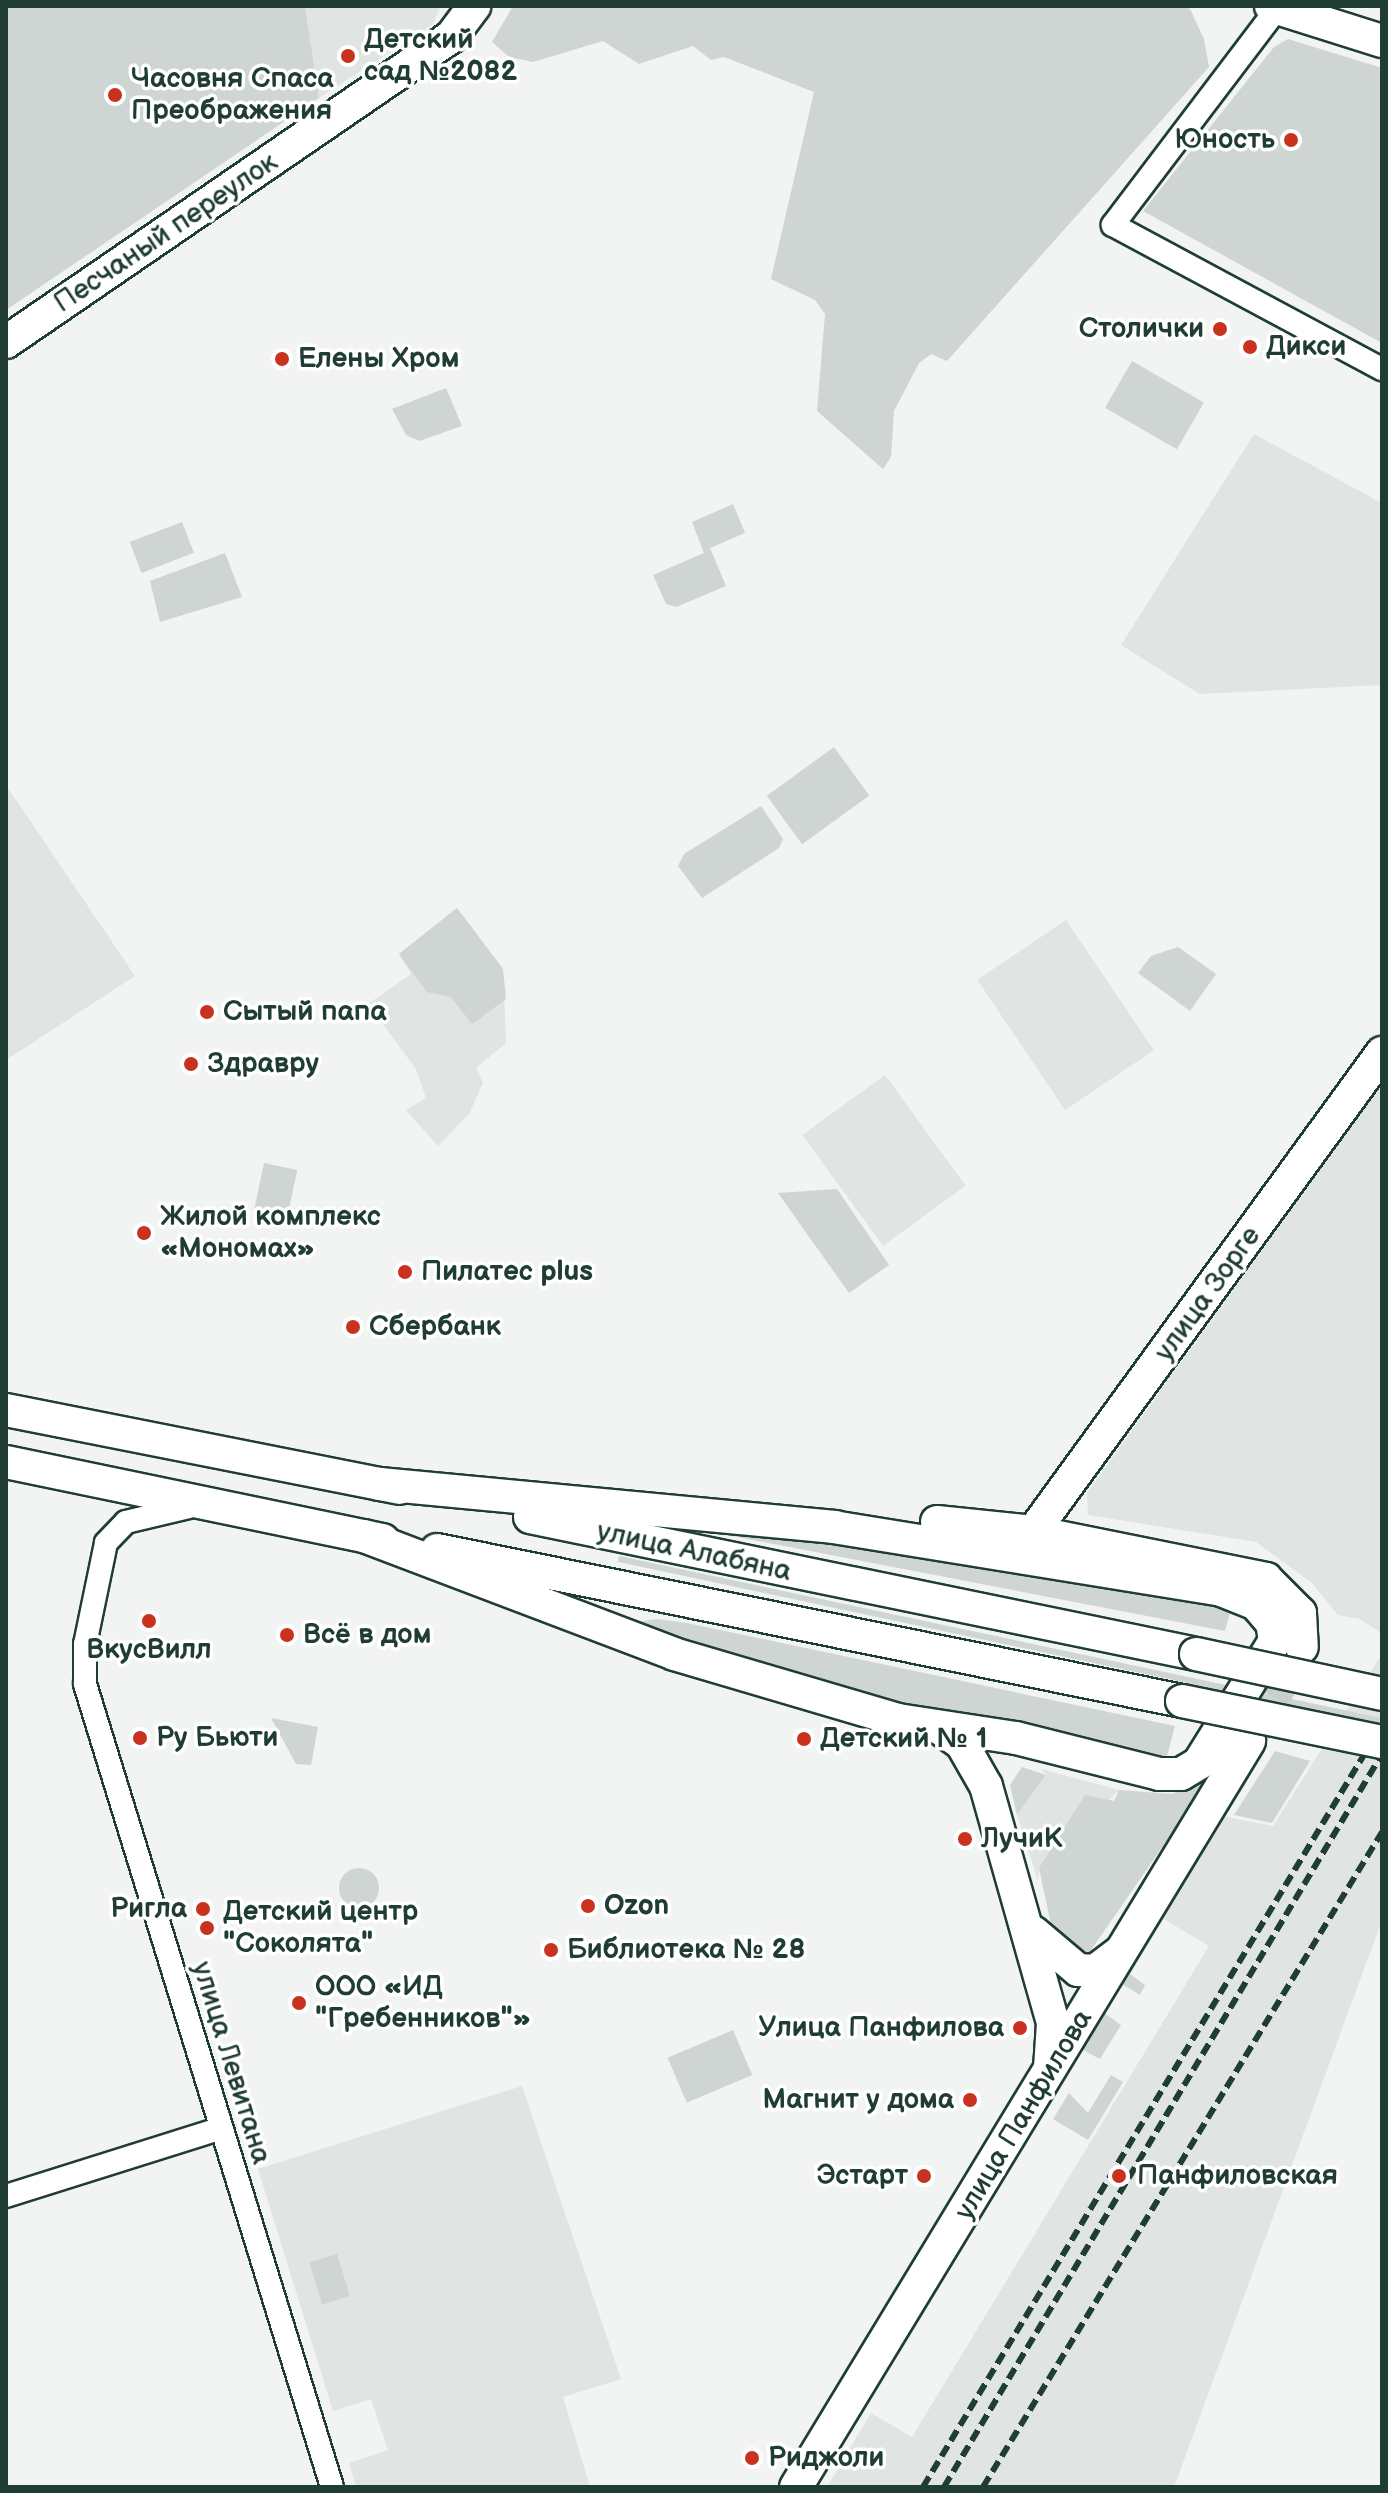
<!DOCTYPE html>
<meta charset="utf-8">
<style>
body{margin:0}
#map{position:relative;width:1388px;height:2493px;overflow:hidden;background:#f2f3f3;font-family:"Balsamiq Sans",sans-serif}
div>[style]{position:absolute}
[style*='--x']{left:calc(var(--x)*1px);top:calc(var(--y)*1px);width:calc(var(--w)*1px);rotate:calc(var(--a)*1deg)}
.built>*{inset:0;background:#e0e4e3;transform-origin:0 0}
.green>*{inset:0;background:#ced5d3;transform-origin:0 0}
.round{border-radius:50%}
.secondary-tunnel>*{height:32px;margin-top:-16px;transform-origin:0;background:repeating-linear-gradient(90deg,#c8cfcd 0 32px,transparent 0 48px)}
.roads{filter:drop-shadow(2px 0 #1f3d34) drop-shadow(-2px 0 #1f3d34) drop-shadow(0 2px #1f3d34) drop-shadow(0 -2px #1f3d34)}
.street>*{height:22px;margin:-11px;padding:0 11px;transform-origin:11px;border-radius:11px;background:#fff}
.secondary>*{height:32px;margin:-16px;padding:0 16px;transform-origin:16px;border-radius:16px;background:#fff}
.rail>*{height:6px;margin-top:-3px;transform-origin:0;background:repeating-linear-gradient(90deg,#1f3d34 0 12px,transparent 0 18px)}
.bridges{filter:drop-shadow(2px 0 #1f3d34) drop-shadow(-2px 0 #1f3d34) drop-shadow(0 2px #1f3d34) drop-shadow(0 -2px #1f3d34)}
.secondary-bridge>*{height:32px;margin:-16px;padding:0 16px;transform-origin:16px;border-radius:16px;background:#fff}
.dots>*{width:22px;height:22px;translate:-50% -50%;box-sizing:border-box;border:4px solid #fff;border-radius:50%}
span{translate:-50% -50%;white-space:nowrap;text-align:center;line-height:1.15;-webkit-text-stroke:7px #fff;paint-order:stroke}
.poi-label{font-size:28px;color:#1f3d34;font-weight:700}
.left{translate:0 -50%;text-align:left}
.right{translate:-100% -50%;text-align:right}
.street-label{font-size:28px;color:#1f3d34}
.frame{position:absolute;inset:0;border:8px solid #1f3d34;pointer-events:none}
</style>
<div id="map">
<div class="built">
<div style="clip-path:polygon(305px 6px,441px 6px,433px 24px,319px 98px)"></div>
<div style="clip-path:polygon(1254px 434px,1382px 503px,1382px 685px,1200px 694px,1121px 645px)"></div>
<div style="clip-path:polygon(6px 785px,135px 976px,6px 1060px)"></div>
<div style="clip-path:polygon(457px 908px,503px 969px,506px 1043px,476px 1068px,483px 1083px,469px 1114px,438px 1146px,406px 1110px,426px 1098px,416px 1069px,368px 1004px,411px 974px,399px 954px)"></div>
<div style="left:1066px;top:920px;width:157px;height:107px;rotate:56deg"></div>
<div style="left:885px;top:1075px;width:137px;height:102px;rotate:54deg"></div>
<div style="clip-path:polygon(1382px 1083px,1382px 1634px,1360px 1619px,1338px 1615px,1312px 1583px,1256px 1542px,1088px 1515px,1087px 1493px)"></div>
<div style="clip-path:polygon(1382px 1654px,1382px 1920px,1174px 2487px,827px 2487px,871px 2413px,912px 2437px,1209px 1946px,1157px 1915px,1217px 1815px,1273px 1826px)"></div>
<div style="clip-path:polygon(1042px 1769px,1119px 1790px,1039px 1868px,1038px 1881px,1017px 1815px,1046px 1775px)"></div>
<div style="clip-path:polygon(522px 2086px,621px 2379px,563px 2397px,590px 2487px,356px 2487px,349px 2463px,388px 2450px,371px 2399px,333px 2411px,258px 2169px)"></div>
</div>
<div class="green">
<div style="clip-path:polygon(6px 6px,305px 6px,319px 98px,6px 310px)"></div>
<div style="clip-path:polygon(513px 6px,1181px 6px,1190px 9px,1204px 39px,1209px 67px,947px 361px,931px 354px,919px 363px,894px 411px,891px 457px,883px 469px,817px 411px,825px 314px,815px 300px,771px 279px,814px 92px,724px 57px,711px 60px,693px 46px,639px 64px,603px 41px,533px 62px,509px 57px,492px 42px)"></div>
<div style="clip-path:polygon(1288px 39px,1382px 68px,1382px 343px,1143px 211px,1274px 47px)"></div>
<div style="left:1132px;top:361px;width:83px;height:54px;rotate:30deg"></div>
<div style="clip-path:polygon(446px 388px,462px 426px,419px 441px,406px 435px,392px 409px)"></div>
<div style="clip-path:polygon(733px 504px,745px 533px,710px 548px,726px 586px,676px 607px,666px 604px,653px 575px,704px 553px,692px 522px)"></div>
<div style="left:182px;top:522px;width:33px;height:56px;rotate:69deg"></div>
<div style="clip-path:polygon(225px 553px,242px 597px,160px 622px,150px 581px)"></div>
<div style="left:834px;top:747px;width:60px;height:83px;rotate:54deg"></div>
<div style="clip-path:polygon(761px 806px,783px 839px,779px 848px,702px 898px,678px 866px,684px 854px)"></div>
<div style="clip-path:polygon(457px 908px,503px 969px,506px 999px,472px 1024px,451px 997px,427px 992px,399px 954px)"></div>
<div style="clip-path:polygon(1178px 947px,1216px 974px,1190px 1011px,1138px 973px,1151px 956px)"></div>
<div style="left:264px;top:1163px;width:34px;height:48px;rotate:12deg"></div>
<div style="clip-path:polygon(837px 1189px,889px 1265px,849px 1293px,778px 1193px)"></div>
<div style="clip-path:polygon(735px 1532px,927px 1551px,1232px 1606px,1225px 1631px,727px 1535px)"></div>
<div style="left:619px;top:1556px;width:780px;height:6px;rotate:12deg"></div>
<div style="clip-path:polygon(657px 1619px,687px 1623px,1175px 1726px,1166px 1760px,795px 1679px,635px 1622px)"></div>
<div style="clip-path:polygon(271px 1718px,318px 1727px,311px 1765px,296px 1764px)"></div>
<div style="clip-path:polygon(1275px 1751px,1310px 1761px,1272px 1823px,1234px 1815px)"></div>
<div style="clip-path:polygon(1221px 1762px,1089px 1953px,1082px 1960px,1055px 1944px,1039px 1868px,1085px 1795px,1114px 1801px,1119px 1790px,1173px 1794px)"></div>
<div style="clip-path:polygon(1022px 1767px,1046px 1775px,1017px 1815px,1010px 1785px)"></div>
<div style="clip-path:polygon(1251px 1774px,1130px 1974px,1145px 1985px,1140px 1995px,1122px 1984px,1104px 2013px,1121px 2025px,1100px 2059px,1079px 2048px)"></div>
<div class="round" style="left:339px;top:1868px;width:40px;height:40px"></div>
<div style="left:733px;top:2030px;width:49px;height:71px;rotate:67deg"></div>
<div style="clip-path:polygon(1111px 2075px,1123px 2082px,1088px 2140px,1053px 2119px,1069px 2093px,1088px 2113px)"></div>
<div style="left:337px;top:2254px;width:44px;height:29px;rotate:73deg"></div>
</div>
<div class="secondary-tunnel">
<div style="--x:1250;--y:1739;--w:102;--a:-59.9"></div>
</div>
<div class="roads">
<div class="street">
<div style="--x:1279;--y:6;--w:275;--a:127.2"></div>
<div style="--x:1113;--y:225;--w:305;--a:28.2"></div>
<div style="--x:189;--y:1507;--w:65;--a:166.6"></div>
<div style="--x:126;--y:1522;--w:29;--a:134"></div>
<div style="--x:106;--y:1543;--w:103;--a:101.7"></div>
<div style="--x:85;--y:1644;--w:40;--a:90"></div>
<div style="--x:85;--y:1684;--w:840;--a:72.9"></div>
<div style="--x:6;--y:2196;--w:223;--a:-17.5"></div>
</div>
<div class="secondary">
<div style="--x:1271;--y:6;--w:116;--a:17.5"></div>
<div style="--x:6;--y:342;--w:539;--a:-34.43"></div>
<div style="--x:451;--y:37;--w:39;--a:-53"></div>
<div style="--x:6;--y:1410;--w:401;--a:11.2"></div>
<div style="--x:6;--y:1462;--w:385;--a:11.7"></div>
<div style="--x:530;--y:1517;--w:680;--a:11.62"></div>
<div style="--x:937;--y:1522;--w:97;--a:5.9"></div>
<div style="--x:1033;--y:1532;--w:238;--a:11.4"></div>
<div style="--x:1266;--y:1579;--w:48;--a:45"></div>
<div style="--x:1300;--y:1613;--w:34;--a:87"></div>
<div style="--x:1033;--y:1532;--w:593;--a:-53.92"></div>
<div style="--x:364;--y:1536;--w:332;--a:20.8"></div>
<div style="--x:674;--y:1654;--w:234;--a:16.4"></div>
<div style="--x:898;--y:1720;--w:119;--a:8.7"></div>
<div style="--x:1016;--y:1738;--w:147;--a:14.1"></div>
<div style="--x:1159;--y:1774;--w:22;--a:0"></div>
<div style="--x:1181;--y:1774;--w:21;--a:-31"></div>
<div style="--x:1199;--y:1763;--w:144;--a:-58.1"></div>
<div style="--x:1275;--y:1641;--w:18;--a:-99"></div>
<div style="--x:1272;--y:1623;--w:25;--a:-130"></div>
<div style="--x:1256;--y:1604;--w:37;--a:-158"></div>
<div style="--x:1222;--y:1590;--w:392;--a:-170.8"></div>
<div style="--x:835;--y:1527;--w:457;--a:-174.6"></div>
<div style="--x:437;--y:1550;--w:760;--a:11.46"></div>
<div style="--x:938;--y:1727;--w:29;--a:35"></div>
<div style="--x:962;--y:1744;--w:48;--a:60.3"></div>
<div style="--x:986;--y:1786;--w:246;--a:74.2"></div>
<div style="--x:1053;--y:2023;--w:45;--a:93.8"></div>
<div style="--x:1033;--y:1932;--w:59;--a:40.2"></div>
<div style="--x:1078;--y:1970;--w:17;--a:3"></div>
<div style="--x:1095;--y:1971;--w:31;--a:-37"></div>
<div style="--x:796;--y:2487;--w:873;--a:-58.73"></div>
</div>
</div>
<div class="rail">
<div style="--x:923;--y:2487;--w:890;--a:-58.94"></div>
<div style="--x:944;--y:2487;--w:854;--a:-59.14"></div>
<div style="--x:983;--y:2487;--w:767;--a:-58.65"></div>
</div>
<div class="bridges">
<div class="secondary-bridge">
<div style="--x:1196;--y:1654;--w:190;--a:12.1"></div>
<div style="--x:1182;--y:1701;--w:204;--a:11.6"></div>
</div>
</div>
<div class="dots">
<div style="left:348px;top:56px;background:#c8321e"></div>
<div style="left:115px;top:95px;background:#c8321e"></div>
<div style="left:1291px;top:140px;background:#c8321e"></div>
<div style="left:1220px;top:329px;background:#c8321e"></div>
<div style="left:1250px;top:347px;background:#c8321e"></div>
<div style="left:282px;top:359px;background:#c8321e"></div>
<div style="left:207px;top:1012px;background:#c8321e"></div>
<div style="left:191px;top:1064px;background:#c8321e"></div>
<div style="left:144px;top:1233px;background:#c8321e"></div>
<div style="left:405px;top:1272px;background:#c8321e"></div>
<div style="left:353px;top:1327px;background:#c8321e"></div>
<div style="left:149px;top:1621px;background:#c8321e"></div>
<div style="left:287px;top:1635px;background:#c8321e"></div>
<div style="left:140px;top:1738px;background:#c8321e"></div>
<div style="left:804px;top:1739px;background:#c8321e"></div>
<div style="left:965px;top:1839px;background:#c8321e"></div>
<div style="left:588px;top:1906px;background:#c8321e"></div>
<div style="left:203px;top:1909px;background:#c8321e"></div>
<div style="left:207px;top:1928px;background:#c8321e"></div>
<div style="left:551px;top:1950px;background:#c8321e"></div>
<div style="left:299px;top:2003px;background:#c8321e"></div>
<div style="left:1020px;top:2028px;background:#c8321e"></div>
<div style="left:970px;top:2100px;background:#c8321e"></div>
<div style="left:924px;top:2176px;background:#c8321e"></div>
<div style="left:1119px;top:2176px;background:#c8321e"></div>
<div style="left:752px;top:2458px;background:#c8321e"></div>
</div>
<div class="poi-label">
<span class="left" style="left:364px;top:56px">Детский<br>сад №2082</span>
<span class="left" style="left:131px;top:95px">Часовня Спаса<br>Преображения</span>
<span class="right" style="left:1275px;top:140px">Юность</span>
<span class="right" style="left:1204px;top:329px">Столички</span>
<span class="left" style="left:1266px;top:347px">Дикси</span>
<span class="left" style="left:298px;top:359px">Елены Хром</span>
<span class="left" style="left:223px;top:1012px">Сытый папа</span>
<span class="left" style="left:207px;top:1064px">Здравру</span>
<span class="left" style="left:160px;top:1233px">Жилой комплекс<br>«Мономах»</span>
<span class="left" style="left:421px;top:1272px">Пилатес plus</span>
<span class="left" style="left:369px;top:1327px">Сбербанк</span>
<span class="left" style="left:303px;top:1635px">Всё в дом</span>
<span style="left:149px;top:1650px">ВкусВилл</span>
<span class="left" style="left:156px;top:1738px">Ру Бьюти</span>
<span class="left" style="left:820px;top:1739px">Детский № 1</span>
<span class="left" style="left:981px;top:1839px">ЛучиК</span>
<span class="left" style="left:604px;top:1906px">Ozon</span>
<span class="right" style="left:187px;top:1909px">Ригла</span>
<span class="left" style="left:223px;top:1928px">Детский центр<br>"Соколята"</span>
<span class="left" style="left:567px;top:1950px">Библиотека № 28</span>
<span class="left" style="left:315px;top:2003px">ООО «ИД<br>"Гребенников"»</span>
<span class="right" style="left:1004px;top:2028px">Улица Панфилова</span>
<span class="right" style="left:954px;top:2100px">Магнит у дома</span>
<span class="right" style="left:908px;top:2176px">Эстарт</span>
<span class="left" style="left:1137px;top:2176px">Панфиловская</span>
<span class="left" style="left:768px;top:2458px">Риджоли</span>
</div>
<div class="street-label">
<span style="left:166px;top:233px;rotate:-34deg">Песчаный переулок</span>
<span style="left:1208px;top:1294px;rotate:-54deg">улица Зорге</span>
<span style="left:694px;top:1552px;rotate:12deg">улица Алабяна</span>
<span style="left:231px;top:2063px;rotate:73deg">улица Левитана</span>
<span style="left:1024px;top:2115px;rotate:-59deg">улица Панфилова</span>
</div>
<div class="frame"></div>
</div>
